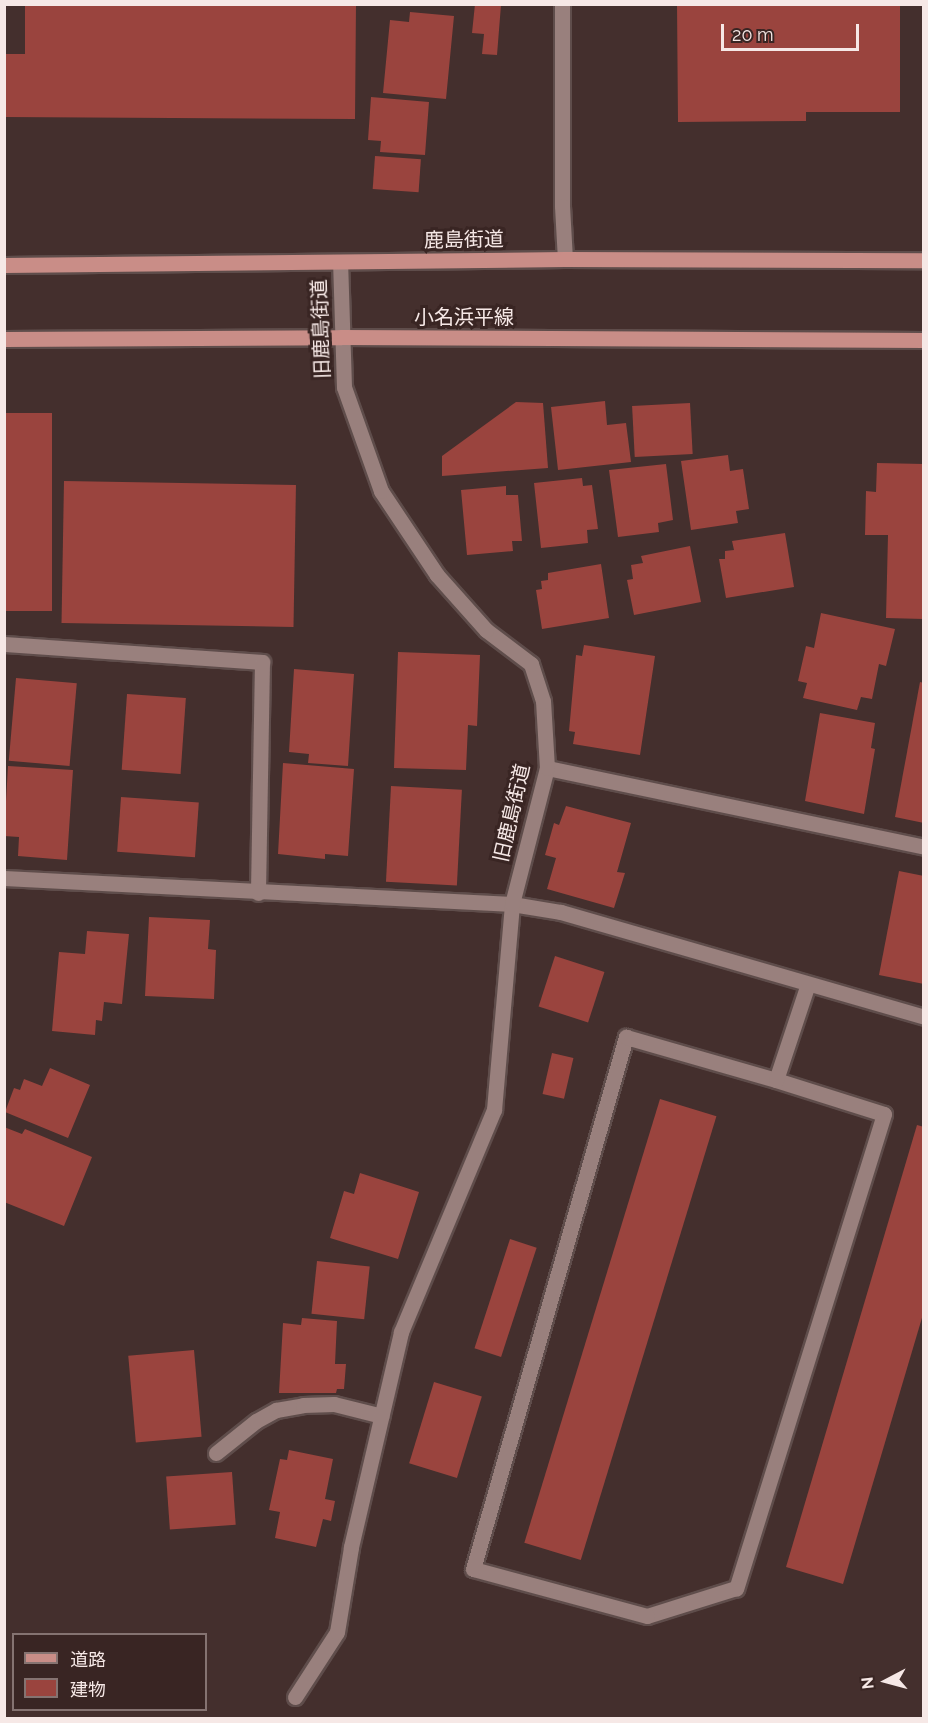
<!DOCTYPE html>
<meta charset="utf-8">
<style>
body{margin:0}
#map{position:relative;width:928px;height:1723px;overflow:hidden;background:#442f2d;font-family:Raleway,"Noto Sans JP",sans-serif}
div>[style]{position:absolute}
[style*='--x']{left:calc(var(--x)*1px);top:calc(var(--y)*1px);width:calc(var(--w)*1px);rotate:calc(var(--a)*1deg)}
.building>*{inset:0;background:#9a443e;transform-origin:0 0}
.roads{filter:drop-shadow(2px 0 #5f4d4b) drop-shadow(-2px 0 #5f4d4b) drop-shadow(0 2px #5f4d4b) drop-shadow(0 -2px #5f4d4b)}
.service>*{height:15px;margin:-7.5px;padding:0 7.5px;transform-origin:7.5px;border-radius:7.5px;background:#99807d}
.minor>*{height:15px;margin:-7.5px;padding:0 7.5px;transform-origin:7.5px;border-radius:7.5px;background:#99807d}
.primary>*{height:15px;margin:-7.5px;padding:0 7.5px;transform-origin:7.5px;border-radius:7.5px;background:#c98d87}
span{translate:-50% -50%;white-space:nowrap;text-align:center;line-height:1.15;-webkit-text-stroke:6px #392523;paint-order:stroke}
.street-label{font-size:20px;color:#f6e8e6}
.frame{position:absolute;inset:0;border:6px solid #f6e8e6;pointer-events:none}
.legend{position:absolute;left:12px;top:1633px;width:195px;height:78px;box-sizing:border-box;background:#392523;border:2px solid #857371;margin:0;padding:8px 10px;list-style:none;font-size:18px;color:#f6e8e6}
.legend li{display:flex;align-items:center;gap:12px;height:30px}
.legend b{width:30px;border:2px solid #857371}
.north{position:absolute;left:856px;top:1651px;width:60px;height:60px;-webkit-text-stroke:4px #392523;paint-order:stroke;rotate:264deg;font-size:16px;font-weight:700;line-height:24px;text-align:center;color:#f6e8e6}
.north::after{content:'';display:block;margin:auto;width:21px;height:27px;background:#f6e8e6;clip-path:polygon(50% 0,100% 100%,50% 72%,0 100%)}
.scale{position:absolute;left:721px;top:24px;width:138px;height:27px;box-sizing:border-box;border:3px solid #f6e8e6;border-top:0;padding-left:8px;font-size:18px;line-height:21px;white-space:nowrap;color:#f6e8e6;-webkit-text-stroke:4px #392523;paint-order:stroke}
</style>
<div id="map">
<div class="building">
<div style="clip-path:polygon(25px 4px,356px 4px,355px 119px,4px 117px,4px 54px,25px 54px)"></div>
<div style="clip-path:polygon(475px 4px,501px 5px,497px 55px,482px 54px,484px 34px,472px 33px)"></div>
<div style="clip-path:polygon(677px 4px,900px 4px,900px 112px,806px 112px,806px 121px,678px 122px)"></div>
<div style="clip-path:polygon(410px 12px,454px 16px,446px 99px,383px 93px,390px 20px,409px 22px)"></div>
<div style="clip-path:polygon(371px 97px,429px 102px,425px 155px,380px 152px,381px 141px,368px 140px)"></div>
<div style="left:375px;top:156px;width:46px;height:33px;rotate:4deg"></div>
<div style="clip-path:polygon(605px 401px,607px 425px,626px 423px,631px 462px,558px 470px,551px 407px)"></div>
<div style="clip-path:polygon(516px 402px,543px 403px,548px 468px,442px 476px,442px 456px)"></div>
<div style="left:690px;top:403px;width:51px;height:58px;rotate:87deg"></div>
<div style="left:4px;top:413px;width:48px;height:198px"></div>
<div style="clip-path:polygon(728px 455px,730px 471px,743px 469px,749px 509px,736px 511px,738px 523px,691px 530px,681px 461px)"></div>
<div style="clip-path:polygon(877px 463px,924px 464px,924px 619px,886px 618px,888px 535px,865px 535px,866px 491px,876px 492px)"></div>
<div style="clip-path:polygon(666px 464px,673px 520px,658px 523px,659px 532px,618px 537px,609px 470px)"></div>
<div style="clip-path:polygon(582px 478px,583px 486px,592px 485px,598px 529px,587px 530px,588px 543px,541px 548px,534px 483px)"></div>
<div style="left:64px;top:481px;width:232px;height:142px;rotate:1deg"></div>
<div style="clip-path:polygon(506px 486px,506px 495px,518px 495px,522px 541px,512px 541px,513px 551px,467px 555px,461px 490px)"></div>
<div style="clip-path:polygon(785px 533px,794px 587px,726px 598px,719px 559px,725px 559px,725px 551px,734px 550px,732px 541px)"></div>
<div style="clip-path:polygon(690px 546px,701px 602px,634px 615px,627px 580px,633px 579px,631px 565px,643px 563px,641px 556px)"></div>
<div style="clip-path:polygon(601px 564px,609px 618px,542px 629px,536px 590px,542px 589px,541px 581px,548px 580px,548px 573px)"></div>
<div style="clip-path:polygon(821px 613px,895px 629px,886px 666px,879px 664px,872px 699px,861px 697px,857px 710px,803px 698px,807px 683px,798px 681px,806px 646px,814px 648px)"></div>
<div style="clip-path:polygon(584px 645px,655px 656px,640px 755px,573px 744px,575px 732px,569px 731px,576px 655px,582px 656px)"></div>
<div style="clip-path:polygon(398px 652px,480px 655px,477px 726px,468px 725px,466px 770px,394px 768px)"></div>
<div style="clip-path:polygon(294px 669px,354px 674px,348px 766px,308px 763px,309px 754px,289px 752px)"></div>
<div style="left:16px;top:678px;width:61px;height:83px;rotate:5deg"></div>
<div style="clip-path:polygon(920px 682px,924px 683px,924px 823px,895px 817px)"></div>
<div style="left:127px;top:694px;width:59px;height:76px;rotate:4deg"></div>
<div style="clip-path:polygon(820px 713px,875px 723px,871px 748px,875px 749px,864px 814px,805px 801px)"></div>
<div style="clip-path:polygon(283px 763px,354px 769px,348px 856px,325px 854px,325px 859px,278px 854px)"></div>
<div style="clip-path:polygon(8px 766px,73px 770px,67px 860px,18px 856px,19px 837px,4px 836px)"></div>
<div style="left:391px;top:786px;width:71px;height:96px;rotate:3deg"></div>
<div style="left:121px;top:797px;width:78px;height:55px;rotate:4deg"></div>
<div style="clip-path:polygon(566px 806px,631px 823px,617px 872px,625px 873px,614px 908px,547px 889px,556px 858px,545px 855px,554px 823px,559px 825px)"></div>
<div style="clip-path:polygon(899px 871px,924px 876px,924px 984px,879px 975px)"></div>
<div style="clip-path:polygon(149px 917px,210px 920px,208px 949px,216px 950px,214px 999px,145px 996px)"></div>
<div style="clip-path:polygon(87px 931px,129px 934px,122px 1004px,104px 1002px,102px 1021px,96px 1020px,95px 1035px,52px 1031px,59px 952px,85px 954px)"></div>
<div style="left:555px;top:956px;width:52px;height:53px;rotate:18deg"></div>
<div style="left:552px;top:1053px;width:22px;height:42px;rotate:13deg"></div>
<div style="clip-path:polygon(50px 1068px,90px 1085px,68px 1138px,5px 1112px,14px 1088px,20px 1090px,24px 1079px,42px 1086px)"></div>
<div style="left:660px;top:1099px;width:59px;height:464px;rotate:17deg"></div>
<div style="clip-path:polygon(917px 1125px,924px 1127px,924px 1311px,843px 1584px,786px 1567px)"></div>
<div style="clip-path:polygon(4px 1127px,22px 1134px,25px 1129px,92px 1157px,64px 1226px,4px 1202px)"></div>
<div style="clip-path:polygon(360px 1173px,419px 1192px,398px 1259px,330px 1238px,344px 1191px,354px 1194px)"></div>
<div style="left:510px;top:1239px;width:28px;height:115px;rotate:18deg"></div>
<div style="left:317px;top:1261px;width:53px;height:53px;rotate:6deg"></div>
<div style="clip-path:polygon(302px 1318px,337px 1321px,335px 1364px,346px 1364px,344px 1389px,337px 1389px,336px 1393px,279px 1393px,283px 1323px,301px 1325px)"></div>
<div style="left:194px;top:1350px;width:87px;height:66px;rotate:85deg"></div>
<div style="left:434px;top:1382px;width:50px;height:85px;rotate:17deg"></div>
<div style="clip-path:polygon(289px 1450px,333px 1459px,325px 1499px,335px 1501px,331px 1521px,323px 1519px,316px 1547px,275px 1538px,280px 1512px,269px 1510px,280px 1459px,287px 1460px)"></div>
<div style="left:232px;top:1472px;width:53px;height:66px;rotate:86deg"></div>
</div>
<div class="roads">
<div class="service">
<div style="--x:776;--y:1080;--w:113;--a:17.5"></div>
<div style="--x:884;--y:1114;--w:497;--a:107.3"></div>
<div style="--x:736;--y:1588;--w:93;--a:162.5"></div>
<div style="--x:647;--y:1616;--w:180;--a:-164.9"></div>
<div style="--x:473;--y:1569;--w:554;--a:-73.96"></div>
<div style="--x:626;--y:1037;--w:156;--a:16"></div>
<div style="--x:776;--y:1080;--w:101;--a:-71.6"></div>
</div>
<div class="minor">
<div style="--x:562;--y:4;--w:202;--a:90"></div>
<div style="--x:562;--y:206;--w:53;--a:86.8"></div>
<div style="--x:4;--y:644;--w:259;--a:4"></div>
<div style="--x:262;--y:662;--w:231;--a:91"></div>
<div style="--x:547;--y:768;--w:385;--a:11.8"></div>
<div style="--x:4;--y:878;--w:509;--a:2.93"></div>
<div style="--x:512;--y:904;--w:50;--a:9.3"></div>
<div style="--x:561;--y:912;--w:378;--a:16.1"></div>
<div style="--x:216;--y:1453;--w:51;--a:-38.7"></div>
<div style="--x:256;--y:1421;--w:23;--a:-29"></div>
<div style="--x:276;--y:1410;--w:27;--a:-10"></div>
<div style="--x:303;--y:1405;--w:31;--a:-2"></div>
<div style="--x:334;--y:1404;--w:49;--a:14"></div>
<div style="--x:295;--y:1697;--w:77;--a:-57.1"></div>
<div style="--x:337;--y:1632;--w:86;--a:-80.6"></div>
<div style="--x:351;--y:1547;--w:221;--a:-76.9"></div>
<div style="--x:401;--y:1332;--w:241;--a:-67.3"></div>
<div style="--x:494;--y:1110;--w:207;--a:-85"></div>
<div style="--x:512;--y:904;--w:140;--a:-75.6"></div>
<div style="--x:547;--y:768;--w:67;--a:-93.4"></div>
<div style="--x:543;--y:701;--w:39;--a:-108"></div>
<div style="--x:531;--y:664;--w:56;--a:-142.9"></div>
<div style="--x:486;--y:630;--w:74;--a:-131.7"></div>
<div style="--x:437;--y:575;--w:101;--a:-123.7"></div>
<div style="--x:381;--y:491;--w:110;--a:-109.6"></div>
<div style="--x:344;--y:387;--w:125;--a:-91.8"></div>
</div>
<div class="primary">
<div style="--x:4;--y:265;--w:561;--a:-0.61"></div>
<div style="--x:565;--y:259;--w:359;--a:0.2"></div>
<div style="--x:4;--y:339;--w:337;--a:-0.3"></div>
<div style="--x:341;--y:337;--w:583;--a:0.29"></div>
</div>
</div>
<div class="street-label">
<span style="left:464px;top:240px;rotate:-1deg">鹿島街道</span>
<span style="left:464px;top:317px">小名浜平線</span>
<span style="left:321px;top:329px;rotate:-92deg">旧鹿島街道</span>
<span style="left:512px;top:813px;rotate:-77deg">旧鹿島街道</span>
</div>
<div class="frame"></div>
<ul class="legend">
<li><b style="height:8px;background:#c98d87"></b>道路</li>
<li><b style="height:16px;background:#9a443e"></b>建物</li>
</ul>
<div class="north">N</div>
<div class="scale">20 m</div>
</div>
